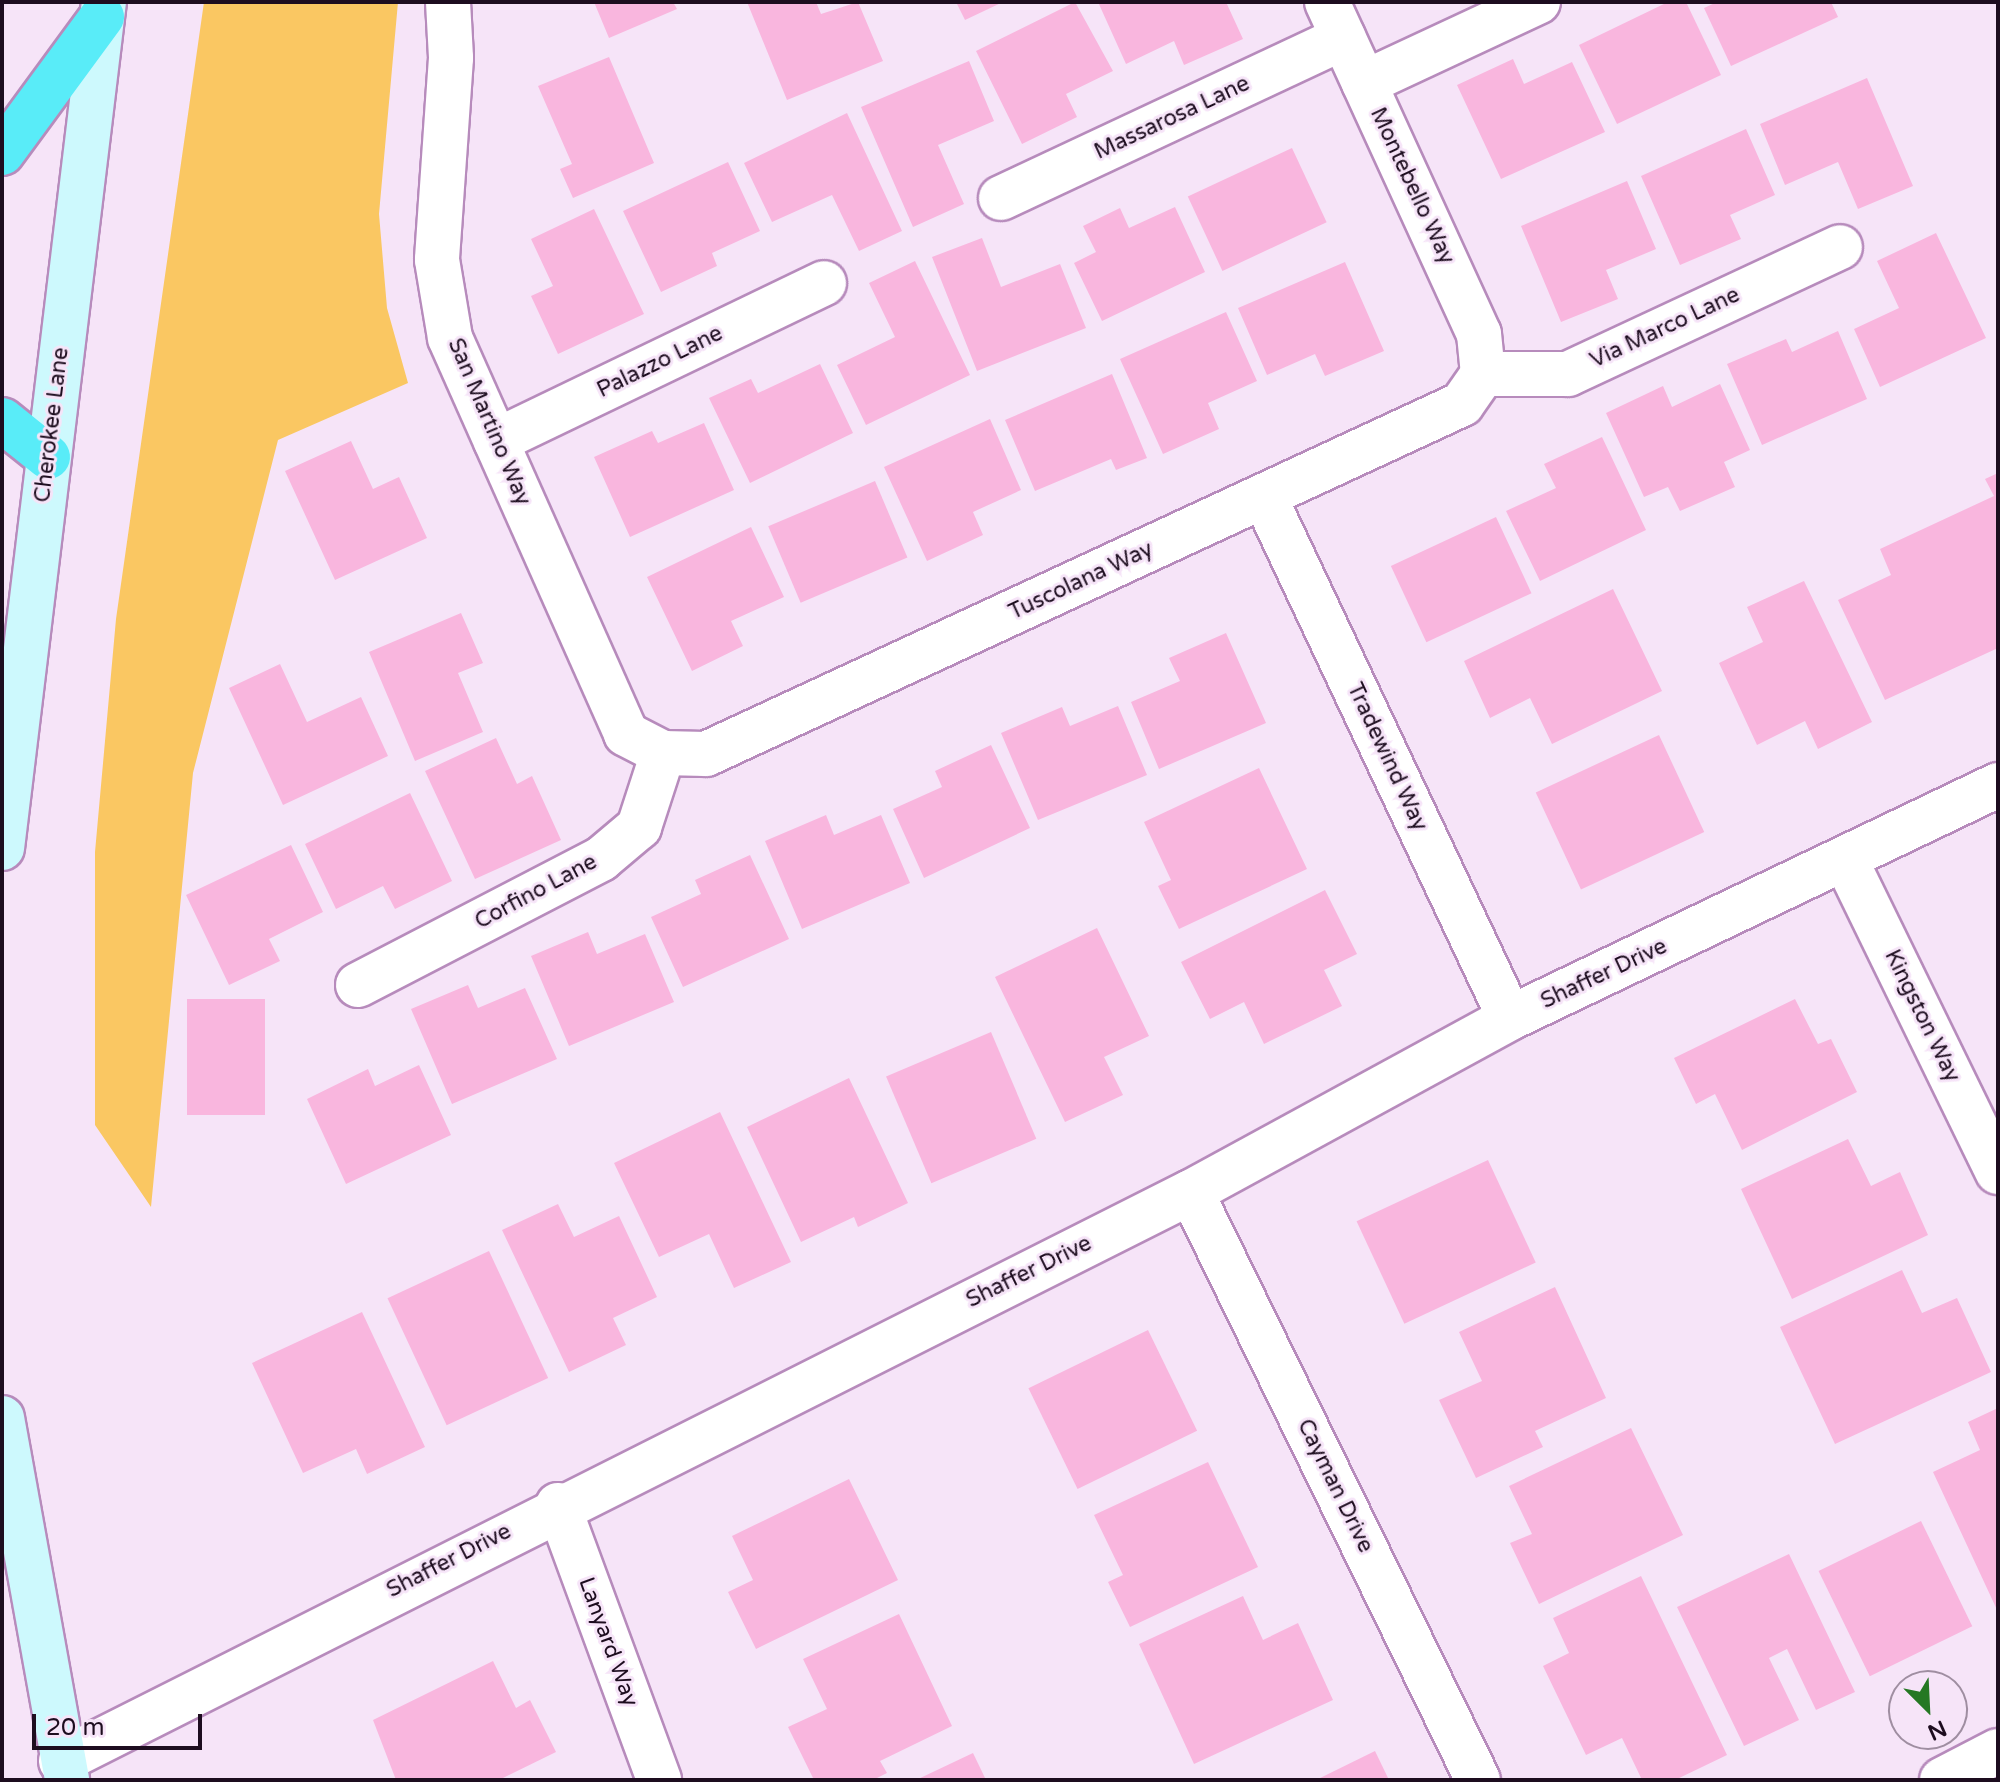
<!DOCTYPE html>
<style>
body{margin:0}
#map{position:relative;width:2000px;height:1782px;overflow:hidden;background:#f6e4f8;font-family:"Varela Round",sans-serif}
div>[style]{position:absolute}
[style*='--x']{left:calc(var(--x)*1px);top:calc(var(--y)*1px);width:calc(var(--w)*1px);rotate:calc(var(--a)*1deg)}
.green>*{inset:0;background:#fac762}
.building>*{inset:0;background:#f9b6de;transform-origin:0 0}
.roads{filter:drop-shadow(2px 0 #b78bbc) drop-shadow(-2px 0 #b78bbc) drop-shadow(0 2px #b78bbc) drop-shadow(0 -2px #b78bbc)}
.minor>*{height:44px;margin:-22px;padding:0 22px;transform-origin:22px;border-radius:22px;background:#fff}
.secondary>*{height:44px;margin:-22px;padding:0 22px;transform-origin:22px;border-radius:22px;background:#cdf9fd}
.motorway>*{height:44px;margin:-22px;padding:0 22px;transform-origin:22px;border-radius:22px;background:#59ecf8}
span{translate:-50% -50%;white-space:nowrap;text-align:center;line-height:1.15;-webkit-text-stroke:6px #f6e4f8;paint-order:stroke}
.street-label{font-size:22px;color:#1d0d1f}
.frame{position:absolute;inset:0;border:4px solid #1d0d1f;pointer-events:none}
.north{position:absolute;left:1888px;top:1670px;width:80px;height:80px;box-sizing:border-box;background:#f6e4f8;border:2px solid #9f8ea1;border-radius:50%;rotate:156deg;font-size:22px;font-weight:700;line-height:32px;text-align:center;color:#1d0d1f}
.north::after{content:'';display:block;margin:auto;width:28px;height:36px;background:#257823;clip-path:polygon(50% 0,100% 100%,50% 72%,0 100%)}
.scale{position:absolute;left:32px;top:1714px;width:170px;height:36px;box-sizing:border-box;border:4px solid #1d0d1f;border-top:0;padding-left:10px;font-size:24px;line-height:28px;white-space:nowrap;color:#1d0d1f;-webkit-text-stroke:6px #f6e4f8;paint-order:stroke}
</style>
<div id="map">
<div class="green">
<div style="clip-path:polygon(204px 2px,398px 2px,379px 214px,387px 308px,408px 383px,278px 440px,193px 773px,151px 1207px,95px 1125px,95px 852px,116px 619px)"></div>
</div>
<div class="building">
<div style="clip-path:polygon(594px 2px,673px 2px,677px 9px,609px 38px)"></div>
<div style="clip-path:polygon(747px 2px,816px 2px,821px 14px,858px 2px,883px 61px,787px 100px)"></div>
<div style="clip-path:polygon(956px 2px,1003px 2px,965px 20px)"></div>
<div style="clip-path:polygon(1075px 2px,1113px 71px,1066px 94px,1077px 117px,1022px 144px,976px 51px)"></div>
<div style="clip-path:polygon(1098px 2px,1226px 2px,1243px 39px,1184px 65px,1174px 41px,1126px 64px)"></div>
<div style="clip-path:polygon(1668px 2px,1686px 2px,1721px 75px,1617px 124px,1579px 45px)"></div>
<div style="clip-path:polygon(1717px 2px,1831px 2px,1838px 17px,1731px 66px,1704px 8px)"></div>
<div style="clip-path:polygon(609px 57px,654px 163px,573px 198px,560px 169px,572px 164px,538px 86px)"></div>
<div style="clip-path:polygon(1513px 59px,1524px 84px,1572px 62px,1605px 132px,1501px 179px,1457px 85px)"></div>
<div style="clip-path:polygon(969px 61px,994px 121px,938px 145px,964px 204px,913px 227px,861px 107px)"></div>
<div style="clip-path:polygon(1867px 78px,1913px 186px,1858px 209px,1838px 162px,1785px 185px,1760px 124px)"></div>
<div style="clip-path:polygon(847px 113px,902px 231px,859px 251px,832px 195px,772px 222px,744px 163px)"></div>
<div style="clip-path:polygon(1746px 129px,1775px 195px,1730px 215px,1741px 239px,1680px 265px,1641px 176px)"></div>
<div style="left:1292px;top:148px;width:82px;height:115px;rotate:65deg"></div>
<div style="clip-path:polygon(728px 162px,760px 231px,712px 253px,717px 266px,661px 292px,623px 211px)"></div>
<div style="clip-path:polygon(1627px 181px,1656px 249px,1606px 270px,1618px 299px,1561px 322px,1521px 226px)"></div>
<div style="clip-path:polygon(1175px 207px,1205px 272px,1102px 321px,1074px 263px,1096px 252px,1083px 226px,1120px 208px,1129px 228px)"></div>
<div style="clip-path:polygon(594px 209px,644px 314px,558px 354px,531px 296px,553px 286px,531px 239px)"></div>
<div style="clip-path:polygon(1936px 233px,1986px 338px,1880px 387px,1854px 329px,1899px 308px,1877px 261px)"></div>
<div style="clip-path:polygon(982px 238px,1001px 287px,1060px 264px,1086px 328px,977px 371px,932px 257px)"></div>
<div style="clip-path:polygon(915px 261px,970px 375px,866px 425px,837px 365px,895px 337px,869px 283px)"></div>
<div style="clip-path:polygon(1345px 262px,1384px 351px,1325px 376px,1315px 354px,1267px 375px,1238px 308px)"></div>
<div style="clip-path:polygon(1226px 312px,1257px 381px,1208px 403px,1219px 429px,1163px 454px,1120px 359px)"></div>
<div style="clip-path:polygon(1838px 331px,1867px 399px,1762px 445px,1727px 364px,1786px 339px,1792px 352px)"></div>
<div style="clip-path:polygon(820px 364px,853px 433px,750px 483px,709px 398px,751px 379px,758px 393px)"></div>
<div style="clip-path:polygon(1112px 374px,1147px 458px,1116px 470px,1111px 459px,1035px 491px,1005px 420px)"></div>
<div style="clip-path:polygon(1720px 384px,1750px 450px,1724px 462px,1735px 487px,1680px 511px,1668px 487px,1644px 497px,1606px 413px,1663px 386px,1672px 407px)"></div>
<div style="clip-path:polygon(990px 419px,1021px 490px,973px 512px,983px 535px,927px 561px,884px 467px)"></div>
<div style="clip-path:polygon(704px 423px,734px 490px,630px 537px,594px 457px,652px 431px,658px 443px)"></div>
<div style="clip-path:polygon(1602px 437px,1646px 530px,1540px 581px,1506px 511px,1556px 488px,1544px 464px)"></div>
<div style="clip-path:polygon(351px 441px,373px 489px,399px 477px,427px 538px,335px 580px,285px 471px)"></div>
<div style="clip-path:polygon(1998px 473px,1998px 648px,1885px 700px,1838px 600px,1891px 575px,1880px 549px,1994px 496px,1985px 479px)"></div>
<div style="left:875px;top:481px;width:83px;height:116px;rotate:67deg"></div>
<div style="left:1496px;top:517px;width:84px;height:116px;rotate:65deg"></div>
<div style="clip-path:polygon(751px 527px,784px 597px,731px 621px,743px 646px,692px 671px,647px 577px)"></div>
<div style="clip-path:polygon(1804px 581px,1872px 722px,1818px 749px,1805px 721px,1757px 745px,1719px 663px,1763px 642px,1747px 607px)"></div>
<div style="clip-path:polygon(1613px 589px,1662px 691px,1552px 744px,1530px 698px,1490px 718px,1464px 661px)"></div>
<div style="clip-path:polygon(461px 613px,483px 663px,458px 673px,483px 732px,415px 761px,369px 652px)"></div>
<div style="clip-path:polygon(1226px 633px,1266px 723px,1159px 769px,1131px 702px,1180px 681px,1169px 658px)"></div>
<div style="clip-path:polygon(280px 664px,307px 722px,361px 697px,388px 756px,283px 805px,229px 688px)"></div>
<div style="clip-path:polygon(1118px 706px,1147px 775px,1038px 820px,1001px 733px,1062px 707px,1070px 726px)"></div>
<div style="left:1659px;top:735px;width:107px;height:136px;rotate:65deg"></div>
<div style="clip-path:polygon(496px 738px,517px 784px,532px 776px,561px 840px,475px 879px,425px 771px)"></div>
<div style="clip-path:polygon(991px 745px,1030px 828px,924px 878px,893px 809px,942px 787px,935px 771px)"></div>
<div style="clip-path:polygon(1259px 768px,1307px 869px,1179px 929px,1158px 886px,1171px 880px,1144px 822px)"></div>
<div style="clip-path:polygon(410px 793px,452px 881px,395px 909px,383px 886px,336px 909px,305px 844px)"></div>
<div style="clip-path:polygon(826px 815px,834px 835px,881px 815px,910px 883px,802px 929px,765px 841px)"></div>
<div style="clip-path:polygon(291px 845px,323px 912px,269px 939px,280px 961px,229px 985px,186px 895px)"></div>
<div style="clip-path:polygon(750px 855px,789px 939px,683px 987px,651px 917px,701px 894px,695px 880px)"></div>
<div style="clip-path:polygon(1325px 890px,1357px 954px,1324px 970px,1342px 1006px,1264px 1044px,1244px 1002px,1210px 1019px,1181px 962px)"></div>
<div style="clip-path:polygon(1097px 928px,1149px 1036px,1104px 1057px,1123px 1095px,1065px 1122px,995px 977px)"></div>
<div style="clip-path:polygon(588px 932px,597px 954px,645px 934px,674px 1002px,569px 1046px,531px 956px)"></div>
<div style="clip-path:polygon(468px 985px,478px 1008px,525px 988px,557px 1059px,452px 1104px,411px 1009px)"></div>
<div style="left:265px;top:999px;width:116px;height:78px;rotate:90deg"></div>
<div style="clip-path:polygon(1795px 999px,1818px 1044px,1831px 1039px,1857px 1092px,1742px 1150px,1715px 1094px,1696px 1104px,1674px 1058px)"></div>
<div style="left:991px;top:1032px;width:116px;height:114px;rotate:67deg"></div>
<div style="clip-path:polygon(419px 1065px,451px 1135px,346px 1184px,307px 1099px,368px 1069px,375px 1086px)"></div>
<div style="clip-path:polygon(849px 1078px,908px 1203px,858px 1227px,854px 1217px,801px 1242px,747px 1127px)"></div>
<div style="clip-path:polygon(720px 1112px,791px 1262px,734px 1288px,709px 1234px,659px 1257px,614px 1163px)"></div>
<div style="clip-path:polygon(1848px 1139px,1871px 1186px,1900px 1172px,1928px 1235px,1792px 1299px,1741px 1189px)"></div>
<div style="left:1488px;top:1160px;width:113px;height:145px;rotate:65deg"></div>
<div style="clip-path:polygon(558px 1204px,574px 1237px,619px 1216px,657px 1297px,613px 1318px,626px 1345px,569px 1372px,502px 1230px)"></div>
<div style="left:489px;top:1251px;width:140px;height:112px;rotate:65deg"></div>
<div style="clip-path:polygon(1902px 1270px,1922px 1313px,1957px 1298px,1991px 1372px,1835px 1444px,1780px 1327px)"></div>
<div style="clip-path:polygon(1555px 1287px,1606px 1398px,1535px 1431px,1543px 1447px,1476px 1478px,1439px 1400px,1482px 1381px,1459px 1332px)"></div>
<div style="clip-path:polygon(362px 1312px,425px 1447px,367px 1474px,356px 1449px,303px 1473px,252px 1363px)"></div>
<div style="left:1148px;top:1330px;width:112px;height:133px;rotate:64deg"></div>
<div style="clip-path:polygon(1998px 1408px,1998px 1612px,1933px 1472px,1980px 1450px,1968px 1422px)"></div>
<div style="clip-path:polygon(1631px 1428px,1683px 1535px,1539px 1604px,1510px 1543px,1532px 1534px,1509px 1486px)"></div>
<div style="clip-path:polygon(1208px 1462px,1258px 1567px,1130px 1627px,1108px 1582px,1123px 1575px,1094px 1515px)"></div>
<div style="clip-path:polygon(849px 1479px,898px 1580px,756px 1649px,728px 1592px,753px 1580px,732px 1536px)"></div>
<div style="left:1921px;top:1521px;width:117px;height:114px;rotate:64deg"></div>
<div style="clip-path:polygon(1789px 1554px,1855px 1692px,1816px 1710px,1787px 1649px,1769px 1658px,1799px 1720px,1744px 1746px,1677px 1607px)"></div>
<div style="clip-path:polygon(1641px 1576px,1727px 1755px,1675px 1780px,1642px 1780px,1622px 1738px,1586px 1755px,1543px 1666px,1569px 1653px,1553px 1618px)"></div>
<div style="clip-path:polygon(1243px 1596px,1263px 1640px,1298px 1623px,1333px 1700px,1194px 1764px,1139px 1644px)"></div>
<div style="clip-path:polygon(899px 1614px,952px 1726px,880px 1761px,887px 1773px,873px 1780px,814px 1780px,788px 1727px,827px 1709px,803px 1659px)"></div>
<div style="clip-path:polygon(493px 1661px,516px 1708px,530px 1700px,556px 1752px,499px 1780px,396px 1780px,373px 1720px)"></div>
<div style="clip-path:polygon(1375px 1751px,1389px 1780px,1316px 1780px)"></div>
<div style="clip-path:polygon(973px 1753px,986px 1780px,916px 1780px)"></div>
</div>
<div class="roads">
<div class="minor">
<div style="--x:448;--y:2;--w:56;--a:86.9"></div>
<div style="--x:451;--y:58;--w:202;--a:94"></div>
<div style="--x:437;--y:260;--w:79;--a:80.5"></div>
<div style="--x:450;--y:338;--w:433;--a:66"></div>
<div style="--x:626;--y:734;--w:42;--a:27.2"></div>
<div style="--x:663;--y:753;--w:43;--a:1.3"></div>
<div style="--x:706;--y:754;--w:833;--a:-24.84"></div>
<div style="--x:1462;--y:404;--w:37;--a:-55"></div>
<div style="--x:1327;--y:2;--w:365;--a:65.4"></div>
<div style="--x:1479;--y:334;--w:40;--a:84.3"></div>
<div style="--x:1364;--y:83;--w:192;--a:-25"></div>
<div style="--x:1001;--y:198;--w:378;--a:-25.1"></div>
<div style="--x:1483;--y:374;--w:85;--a:0"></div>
<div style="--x:1568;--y:374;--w:300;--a:-25"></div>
<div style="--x:496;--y:441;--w:364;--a:-25.7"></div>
<div style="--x:1264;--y:496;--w:577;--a:64.77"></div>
<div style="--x:1846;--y:861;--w:346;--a:64"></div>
<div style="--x:358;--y:985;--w:274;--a:-27.4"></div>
<div style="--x:601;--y:859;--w:50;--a:-40.1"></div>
<div style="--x:639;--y:827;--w:78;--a:-72"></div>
<div style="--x:1191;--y:1192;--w:654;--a:63.98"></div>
<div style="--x:558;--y:1505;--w:293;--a:69.8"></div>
<div style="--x:61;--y:1761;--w:1265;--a:-26.73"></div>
<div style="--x:1191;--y:1192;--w:363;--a:-28.6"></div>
<div style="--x:1510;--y:1018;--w:541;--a:-25.52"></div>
<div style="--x:1942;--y:1780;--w:63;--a:-27.4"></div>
</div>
<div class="secondary">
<div style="--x:2;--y:848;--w:852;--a:-83.13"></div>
<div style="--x:2;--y:1418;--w:368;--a:79.8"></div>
</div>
<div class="motorway">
<div style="--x:2;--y:153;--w:169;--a:-53.7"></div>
<div style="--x:2;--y:420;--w:59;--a:38.8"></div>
</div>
</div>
<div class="street-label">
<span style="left:1172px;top:118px;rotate:-25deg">Massarosa Lane</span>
<span style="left:1412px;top:186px;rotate:65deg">Montebello Way</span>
<span style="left:1665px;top:328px;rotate:-25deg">Via Marco Lane</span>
<span style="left:660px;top:362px;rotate:-26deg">Palazzo Lane</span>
<span style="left:489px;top:422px;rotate:67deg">San Martino Way</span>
<span style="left:52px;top:425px;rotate:-83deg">Cherokee Lane</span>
<span style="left:1081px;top:581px;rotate:-25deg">Tuscolana Way</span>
<span style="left:1387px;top:757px;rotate:65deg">Tradewind Way</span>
<span style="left:536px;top:892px;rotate:-28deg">Corfino Lane</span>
<span style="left:1604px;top:974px;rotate:-25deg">Shaffer Drive</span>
<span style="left:1922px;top:1016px;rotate:64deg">Kingston Way</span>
<span style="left:1029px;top:1272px;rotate:-26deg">Shaffer Drive</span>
<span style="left:1335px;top:1486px;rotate:64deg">Cayman Drive</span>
<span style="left:449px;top:1561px;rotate:-27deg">Shaffer Drive</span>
<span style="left:608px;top:1642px;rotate:70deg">Lanyard Way</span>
</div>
<div class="frame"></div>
<div class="north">N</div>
<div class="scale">20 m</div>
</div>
